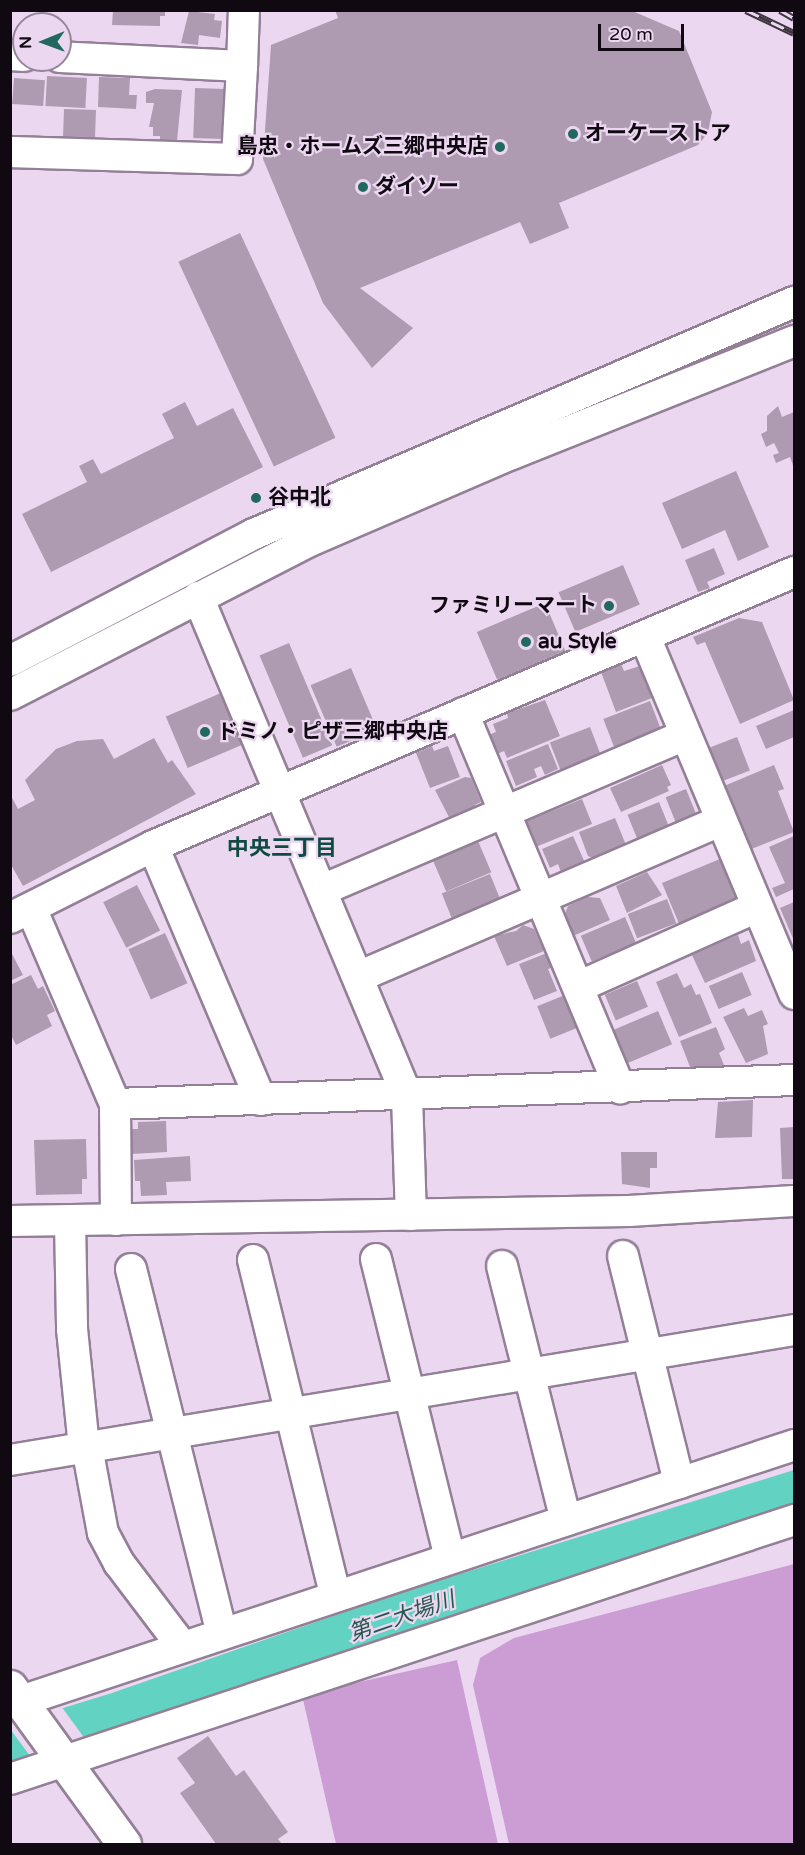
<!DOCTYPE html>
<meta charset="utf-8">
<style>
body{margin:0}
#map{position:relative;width:805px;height:1855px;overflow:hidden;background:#ecd7f0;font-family:"Varela Round","Noto Sans JP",sans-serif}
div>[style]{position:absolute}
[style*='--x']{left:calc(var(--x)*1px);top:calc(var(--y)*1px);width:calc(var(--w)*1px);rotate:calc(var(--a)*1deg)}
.green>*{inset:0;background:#cb9dd4}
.water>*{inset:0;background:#62d3c2}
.pier>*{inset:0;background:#ecd7f0}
.building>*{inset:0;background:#ae9ab1;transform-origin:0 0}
.roads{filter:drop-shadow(2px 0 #938097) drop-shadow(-2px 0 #938097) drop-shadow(0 2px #938097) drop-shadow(0 -2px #938097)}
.minor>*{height:30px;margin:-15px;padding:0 15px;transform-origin:15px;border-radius:15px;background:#fff}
.major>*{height:33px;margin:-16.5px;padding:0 16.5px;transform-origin:16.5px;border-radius:16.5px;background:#fff}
.rail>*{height:7px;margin-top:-3.5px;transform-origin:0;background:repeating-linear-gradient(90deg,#ecd7f0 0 14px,#3e3440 0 28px);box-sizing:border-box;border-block:2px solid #3e3440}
.dots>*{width:16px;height:16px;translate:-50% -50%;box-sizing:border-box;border:3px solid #ecd7f0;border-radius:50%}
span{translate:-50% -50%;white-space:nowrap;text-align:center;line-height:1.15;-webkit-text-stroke:4.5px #ecd7f0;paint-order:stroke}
.poi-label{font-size:21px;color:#100912;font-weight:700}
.left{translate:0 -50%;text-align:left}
.right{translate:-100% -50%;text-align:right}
.neighbourhood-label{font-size:22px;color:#0f4a43;font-weight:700}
.water-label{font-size:22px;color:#26574f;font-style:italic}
.frame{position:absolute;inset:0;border:12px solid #100912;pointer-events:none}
.north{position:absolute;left:12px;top:12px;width:60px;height:60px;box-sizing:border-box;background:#ecd7f0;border:2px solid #948597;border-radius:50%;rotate:269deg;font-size:16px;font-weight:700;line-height:24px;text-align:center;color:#100912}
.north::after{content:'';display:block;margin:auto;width:21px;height:27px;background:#21695f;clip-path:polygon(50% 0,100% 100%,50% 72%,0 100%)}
.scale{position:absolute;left:598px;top:24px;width:86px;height:27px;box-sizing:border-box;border:3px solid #100912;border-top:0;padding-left:8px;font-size:18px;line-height:21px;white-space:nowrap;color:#100912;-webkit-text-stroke:4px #ecd7f0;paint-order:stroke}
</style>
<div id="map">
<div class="green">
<div style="clip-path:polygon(794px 1564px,794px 1844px,509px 1844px,473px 1685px,480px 1658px,514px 1638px)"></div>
<div style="clip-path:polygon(457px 1660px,498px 1844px,336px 1844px,302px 1695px)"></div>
</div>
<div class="water">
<div style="clip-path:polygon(794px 1470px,794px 1510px,11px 1765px,11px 1724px,112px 1693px,402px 1592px)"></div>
</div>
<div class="pier">
<div style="clip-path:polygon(61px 1706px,88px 1743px,33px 1760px,11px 1730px,10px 1721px)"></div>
</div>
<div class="building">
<div style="clip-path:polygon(113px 10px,165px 10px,165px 16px,160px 16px,160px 26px,112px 25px)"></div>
<div style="clip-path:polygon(335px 10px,630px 10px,679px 31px,712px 112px,708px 133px,698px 145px,559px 203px,569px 228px,530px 244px,520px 222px,360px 288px,413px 328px,372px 368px,323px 303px,263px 159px,271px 45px,338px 18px)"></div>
<div style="clip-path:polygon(189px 11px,215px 14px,214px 20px,222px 21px,220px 38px,199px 35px,198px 45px,181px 43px)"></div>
<div style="left:47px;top:76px;width:40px;height:30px;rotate:3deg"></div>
<div style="clip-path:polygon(99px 77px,130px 78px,129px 95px,137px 95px,136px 109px,98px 107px)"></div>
<div style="left:14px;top:78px;width:31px;height:26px;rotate:4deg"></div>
<div style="left:195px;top:88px;width:30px;height:50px;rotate:2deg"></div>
<div style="clip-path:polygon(155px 89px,182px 90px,177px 141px,160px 141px,160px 136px,153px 136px,153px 127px,149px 127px,154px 103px,146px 103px,146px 92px)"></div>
<div style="left:64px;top:109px;width:32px;height:29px;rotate:2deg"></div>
<div style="left:240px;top:233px;width:226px;height:68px;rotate:65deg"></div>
<div style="clip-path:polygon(185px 402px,197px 426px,233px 408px,263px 467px,51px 572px,22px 514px,87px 482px,79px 466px,93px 459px,101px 474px,174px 438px,162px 414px)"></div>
<div style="clip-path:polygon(778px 406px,782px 417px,794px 412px,794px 468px,790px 457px,776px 463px,773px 455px,779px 453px,774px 443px,766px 447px,761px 434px,767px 431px,767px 416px)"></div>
<div style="clip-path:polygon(736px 471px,769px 547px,738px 561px,725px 530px,682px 549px,662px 503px)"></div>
<div style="clip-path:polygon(714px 548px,725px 574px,707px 582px,710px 588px,698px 592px,685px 560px)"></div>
<div style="left:623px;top:565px;width:43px;height:70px;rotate:67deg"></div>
<div style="left:545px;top:603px;width:52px;height:74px;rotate:67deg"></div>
<div style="clip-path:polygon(739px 618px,762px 622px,794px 700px,740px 724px,705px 642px,697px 645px,693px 637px)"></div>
<div style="left:289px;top:643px;width:111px;height:32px;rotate:67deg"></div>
<div style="clip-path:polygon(621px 664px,624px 671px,640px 666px,652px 698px,616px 712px,601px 672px)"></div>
<div style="left:351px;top:668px;width:67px;height:44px;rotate:67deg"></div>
<div style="left:221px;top:693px;width:56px;height:60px;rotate:67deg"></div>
<div style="clip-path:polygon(545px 700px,560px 736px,507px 758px,504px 751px,495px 755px,486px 736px,496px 732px,493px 724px,508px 718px,507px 713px)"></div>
<div style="left:650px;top:701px;width:30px;height:50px;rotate:69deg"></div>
<div style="clip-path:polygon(794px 710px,794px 737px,766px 749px,756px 726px)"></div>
<div style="left:590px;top:727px;width:31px;height:43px;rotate:69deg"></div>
<div style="left:737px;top:737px;width:36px;height:32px;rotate:69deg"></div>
<div style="clip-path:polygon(154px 738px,168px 763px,172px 760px,196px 794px,23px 886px,10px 863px,10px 794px,18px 809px,35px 800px,25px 780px,56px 749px,77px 741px,103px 739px,114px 759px)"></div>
<div style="clip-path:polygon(548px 744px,558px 769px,545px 775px,541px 766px,534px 769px,537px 777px,516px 786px,506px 761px)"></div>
<div style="clip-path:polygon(432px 746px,434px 751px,448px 746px,460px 777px,430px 788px,416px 753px)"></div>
<div style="clip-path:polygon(662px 765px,671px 785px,667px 787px,669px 791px,621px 812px,610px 788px)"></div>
<div style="clip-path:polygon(774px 765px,784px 789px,778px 791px,794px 832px,749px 850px,724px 786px)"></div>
<div style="clip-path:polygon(465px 777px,471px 778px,481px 802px,475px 805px,477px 810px,451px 821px,435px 790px)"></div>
<div style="left:686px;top:789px;width:29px;height:22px;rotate:68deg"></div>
<div style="left:582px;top:799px;width:27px;height:61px;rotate:68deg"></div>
<div style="left:659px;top:802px;width:27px;height:34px;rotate:68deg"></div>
<div style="clip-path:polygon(615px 818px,626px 845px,593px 858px,588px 856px,579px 832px)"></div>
<div style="clip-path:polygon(573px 836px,586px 865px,562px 875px,558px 864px,550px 868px,542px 849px)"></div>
<div style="clip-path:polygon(794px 836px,794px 889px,776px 897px,772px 888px,785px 883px,769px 847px)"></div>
<div style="left:478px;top:841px;width:34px;height:49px;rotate:67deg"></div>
<div style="clip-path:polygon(720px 859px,736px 898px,734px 904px,680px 926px,662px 883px)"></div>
<div style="clip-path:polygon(647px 872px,662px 895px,627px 913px,616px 886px)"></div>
<div style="left:490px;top:874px;width:31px;height:52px;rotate:68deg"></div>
<div style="left:137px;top:885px;width:51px;height:38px;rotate:63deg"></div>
<div style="clip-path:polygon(587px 897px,600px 898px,610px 920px,573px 936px,564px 916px,568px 906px)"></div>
<div style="left:667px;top:899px;width:26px;height:42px;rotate:69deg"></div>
<div style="clip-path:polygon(794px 902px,794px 941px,780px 908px)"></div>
<div style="left:625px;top:917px;width:28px;height:48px;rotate:67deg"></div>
<div style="clip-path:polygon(523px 925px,534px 929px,544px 951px,507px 966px,494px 936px,516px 931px)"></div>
<div style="left:165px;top:933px;width:55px;height:40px;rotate:66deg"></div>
<div style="clip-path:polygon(738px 935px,741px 944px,749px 940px,756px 961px,705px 983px,692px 955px)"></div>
<div style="clip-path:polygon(10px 950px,23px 975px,10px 981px)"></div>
<div style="clip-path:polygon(547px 953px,553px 967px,548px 969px,557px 991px,534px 1000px,519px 964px)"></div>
<div style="left:742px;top:972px;width:25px;height:36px;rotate:67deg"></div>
<div style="clip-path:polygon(677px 973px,684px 988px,691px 984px,696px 995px,700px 994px,712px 1023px,679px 1037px,656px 982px)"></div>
<div style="clip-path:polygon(31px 975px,38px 989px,43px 986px,55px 1011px,47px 1015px,52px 1026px,16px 1045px,10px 1033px,10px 985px)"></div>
<div style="left:637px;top:981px;width:28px;height:35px;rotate:67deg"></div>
<div style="left:565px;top:995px;width:35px;height:30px;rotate:68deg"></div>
<div style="clip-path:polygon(744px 1008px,748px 1016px,762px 1010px,768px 1024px,763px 1026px,768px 1054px,746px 1063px,723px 1017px)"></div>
<div style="left:658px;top:1011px;width:36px;height:48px;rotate:67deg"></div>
<div style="clip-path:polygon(716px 1027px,725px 1049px,719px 1053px,724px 1065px,706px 1073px,703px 1067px,692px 1072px,680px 1041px)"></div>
<div style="clip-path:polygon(753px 1100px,752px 1137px,715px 1138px,718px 1102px)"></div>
<div style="clip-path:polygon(166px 1121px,167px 1152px,131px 1154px,130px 1129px,138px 1129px,138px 1122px)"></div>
<div style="clip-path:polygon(794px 1127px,794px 1179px,782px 1179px,780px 1128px)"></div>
<div style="clip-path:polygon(86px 1139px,87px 1179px,82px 1179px,82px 1194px,36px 1195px,34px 1140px)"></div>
<div style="clip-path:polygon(621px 1152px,657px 1152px,657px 1168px,650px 1168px,650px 1188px,622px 1184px)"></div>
<div style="clip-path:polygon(190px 1156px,191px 1181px,166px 1182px,167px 1195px,141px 1196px,140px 1181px,135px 1181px,134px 1160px)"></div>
<div style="clip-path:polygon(208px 1736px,236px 1776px,244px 1770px,288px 1832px,278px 1839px,282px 1844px,216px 1844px,180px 1793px,195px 1783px,177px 1758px)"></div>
</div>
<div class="roads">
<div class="minor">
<div style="--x:10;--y:55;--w:14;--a:4"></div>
<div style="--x:242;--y:66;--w:56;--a:-88"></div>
<div style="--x:10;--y:152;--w:227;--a:1.8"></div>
<div style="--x:237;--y:159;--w:93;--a:-86.9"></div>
<div style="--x:242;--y:66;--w:182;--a:-177.2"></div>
<div style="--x:198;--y:597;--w:541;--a:67.27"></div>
<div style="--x:407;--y:1096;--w:119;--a:88.1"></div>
<div style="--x:645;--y:637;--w:387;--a:67.3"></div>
<div style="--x:10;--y:661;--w:275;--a:-27.5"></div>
<div style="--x:254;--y:534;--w:588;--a:-23.25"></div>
<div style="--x:10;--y:695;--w:339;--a:-27.2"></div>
<div style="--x:312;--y:540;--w:218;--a:-23.3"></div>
<div style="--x:512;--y:454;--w:304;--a:-21.8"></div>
<div style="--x:463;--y:713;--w:407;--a:67.3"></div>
<div style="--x:153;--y:846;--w:276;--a:67"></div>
<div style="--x:322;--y:890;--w:395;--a:-23.1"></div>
<div style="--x:31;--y:908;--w:213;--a:66.8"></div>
<div style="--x:115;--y:1104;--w:116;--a:89.5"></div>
<div style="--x:10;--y:918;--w:160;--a:-26.7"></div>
<div style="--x:153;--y:846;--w:697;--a:-23.14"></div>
<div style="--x:358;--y:977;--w:395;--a:-23.3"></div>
<div style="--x:578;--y:987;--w:196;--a:-24.1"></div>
<div style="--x:115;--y:1104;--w:679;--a:-2.02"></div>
<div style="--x:10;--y:1221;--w:619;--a:-0.93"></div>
<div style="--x:629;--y:1211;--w:165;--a:-3.5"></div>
<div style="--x:70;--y:1221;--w:108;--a:88.9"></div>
<div style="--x:72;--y:1329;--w:119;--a:84.2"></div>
<div style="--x:623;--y:1256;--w:234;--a:76.1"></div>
<div style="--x:376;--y:1259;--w:308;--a:76.1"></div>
<div style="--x:253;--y:1260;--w:345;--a:76.2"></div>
<div style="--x:502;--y:1266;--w:262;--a:75.9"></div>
<div style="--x:131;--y:1269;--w:376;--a:76"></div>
<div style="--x:87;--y:1447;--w:87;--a:79.5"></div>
<div style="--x:103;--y:1533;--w:34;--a:62"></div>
<div style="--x:119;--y:1563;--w:104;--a:52.8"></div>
<div style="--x:10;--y:1460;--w:795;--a:-9.41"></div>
<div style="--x:21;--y:1701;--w:814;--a:-18.32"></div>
<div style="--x:10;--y:1779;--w:826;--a:-18.28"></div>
</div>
<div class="major">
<div style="--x:10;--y:1687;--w:194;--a:54"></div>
</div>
</div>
<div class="rail">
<div style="--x:746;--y:10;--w:53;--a:25.6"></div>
<div style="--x:780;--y:10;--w:16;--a:30"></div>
</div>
<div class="dots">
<div style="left:573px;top:134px;background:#21695f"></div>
<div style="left:500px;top:147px;background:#21695f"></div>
<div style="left:363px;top:187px;background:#21695f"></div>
<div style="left:256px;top:498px;background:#21695f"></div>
<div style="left:609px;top:606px;background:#21695f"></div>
<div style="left:526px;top:642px;background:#21695f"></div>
<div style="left:205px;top:732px;background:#21695f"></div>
</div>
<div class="poi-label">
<span class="left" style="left:585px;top:134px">オーケーストア</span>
<span class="right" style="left:488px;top:147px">島忠・ホームズ三郷中央店</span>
<span class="left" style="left:375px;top:187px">ダイソー</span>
<span class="left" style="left:268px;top:498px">谷中北</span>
<span class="right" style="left:597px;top:606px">ファミリーマート</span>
<span class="left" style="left:538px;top:642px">au Style</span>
<span class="left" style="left:217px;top:732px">ドミノ・ピザ三郷中央店</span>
</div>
<div class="neighbourhood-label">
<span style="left:282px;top:849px">中央三丁目</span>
</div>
<div class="water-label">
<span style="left:402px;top:1617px;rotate:-19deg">第二大場川</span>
</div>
<div class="frame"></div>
<div class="north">N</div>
<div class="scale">20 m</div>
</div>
